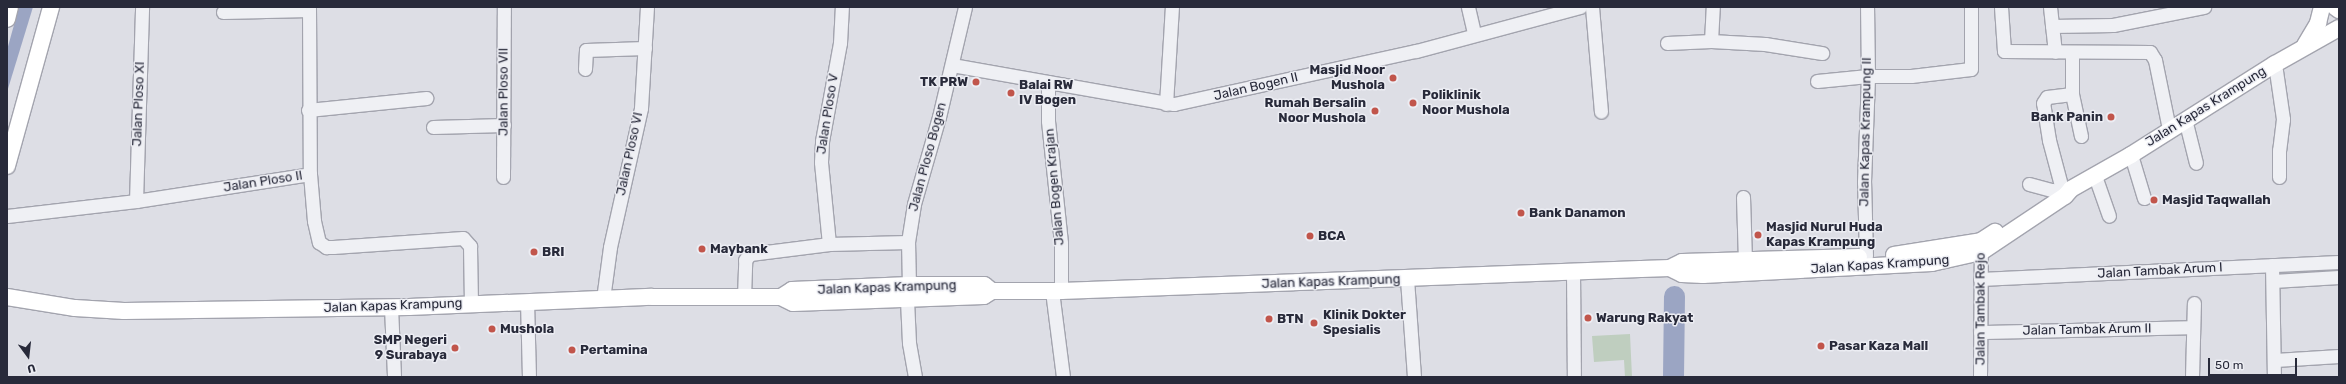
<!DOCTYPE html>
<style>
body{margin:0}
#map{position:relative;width:2346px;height:384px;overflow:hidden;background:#dddee5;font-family:Rubik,sans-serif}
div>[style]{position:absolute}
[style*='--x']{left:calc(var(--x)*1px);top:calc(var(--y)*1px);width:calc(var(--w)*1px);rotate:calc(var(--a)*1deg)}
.green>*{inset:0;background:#bfcebf}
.water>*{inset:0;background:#9ba5c3}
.river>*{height:21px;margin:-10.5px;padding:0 10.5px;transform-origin:10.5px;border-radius:10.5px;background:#9ba5c3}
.roads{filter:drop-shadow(1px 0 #a3a4ae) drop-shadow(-1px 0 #a3a4ae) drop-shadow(0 1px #a3a4ae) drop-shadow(0 -1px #a3a4ae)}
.minor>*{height:13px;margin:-6.5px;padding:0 6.5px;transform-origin:6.5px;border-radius:6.5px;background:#eff0f4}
.major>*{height:16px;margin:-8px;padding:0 8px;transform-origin:8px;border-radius:8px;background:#fff}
.dots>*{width:11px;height:11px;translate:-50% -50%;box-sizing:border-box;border:2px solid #ecedf3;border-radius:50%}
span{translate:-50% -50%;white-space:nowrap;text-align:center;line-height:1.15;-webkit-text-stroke:3px #ecedf3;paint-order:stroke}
.poi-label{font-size:13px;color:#282a3a;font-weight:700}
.right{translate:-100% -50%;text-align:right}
.left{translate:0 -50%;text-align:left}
.street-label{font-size:13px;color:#282a3a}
.frame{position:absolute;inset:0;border:8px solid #282a3a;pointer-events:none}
.north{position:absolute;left:8px;top:336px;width:40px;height:40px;-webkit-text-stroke:3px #ecedf3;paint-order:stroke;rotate:165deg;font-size:11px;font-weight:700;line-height:16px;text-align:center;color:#282a3a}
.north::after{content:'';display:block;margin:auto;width:14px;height:18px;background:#282a3a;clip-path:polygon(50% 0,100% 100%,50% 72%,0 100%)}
.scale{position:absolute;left:2208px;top:358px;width:89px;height:18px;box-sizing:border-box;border:2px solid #282a3a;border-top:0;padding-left:5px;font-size:12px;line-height:14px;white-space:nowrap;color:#282a3a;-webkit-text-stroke:3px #ecedf3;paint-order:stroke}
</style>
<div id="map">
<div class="green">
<div style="clip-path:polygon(1630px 334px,1632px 377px,1625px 377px,1624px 360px,1594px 362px,1592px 336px)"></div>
</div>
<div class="water">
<div style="clip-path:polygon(19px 7px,33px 7px,7px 92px,7px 50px)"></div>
</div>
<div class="river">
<div style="--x:1673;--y:377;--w:81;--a:-89.3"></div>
</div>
<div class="roads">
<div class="minor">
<div style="--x:309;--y:7;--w:167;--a:89.7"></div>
<div style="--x:310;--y:174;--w:47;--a:85.1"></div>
<div style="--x:314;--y:221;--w:22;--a:77"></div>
<div style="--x:319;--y:242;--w:9;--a:36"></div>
<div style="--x:326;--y:247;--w:7;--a:0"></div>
<div style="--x:333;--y:247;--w:130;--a:-4"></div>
<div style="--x:463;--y:238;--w:11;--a:49"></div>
<div style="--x:470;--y:246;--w:58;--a:89"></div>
<div style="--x:1468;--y:7;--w:28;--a:77"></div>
<div style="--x:1592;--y:7;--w:105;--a:85.1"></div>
<div style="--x:2001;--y:7;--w:44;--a:86.1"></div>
<div style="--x:2004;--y:51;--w:146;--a:0.4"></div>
<div style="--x:2150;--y:52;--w:9;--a:58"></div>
<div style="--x:2155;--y:60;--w:70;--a:78.5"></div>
<div style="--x:2050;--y:7;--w:45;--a:83.7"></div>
<div style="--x:223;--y:12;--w:86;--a:-1.3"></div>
<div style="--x:2052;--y:26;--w:61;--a:-0.9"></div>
<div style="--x:2113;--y:25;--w:93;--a:-11.2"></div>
<div style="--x:1711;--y:41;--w:34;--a:-87"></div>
<div style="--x:1667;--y:43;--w:44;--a:-2.6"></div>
<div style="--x:1711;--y:41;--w:54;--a:3.2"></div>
<div style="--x:1765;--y:44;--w:58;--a:9"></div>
<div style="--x:2072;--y:52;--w:42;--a:90"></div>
<div style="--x:2072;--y:94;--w:43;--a:77.9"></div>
<div style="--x:2275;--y:64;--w:56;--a:81.7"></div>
<div style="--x:2283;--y:119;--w:31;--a:97"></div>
<div style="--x:2279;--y:150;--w:27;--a:90"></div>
<div style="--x:952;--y:65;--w:225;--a:10"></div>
<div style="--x:1174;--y:104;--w:248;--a:-12.4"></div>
<div style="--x:1416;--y:51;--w:170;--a:-15"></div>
<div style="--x:585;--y:69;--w:19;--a:-87"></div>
<div style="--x:586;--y:50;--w:59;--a:-1.9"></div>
<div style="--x:1817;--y:81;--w:51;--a:-5.6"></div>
<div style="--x:1868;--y:76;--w:43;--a:0"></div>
<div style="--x:1911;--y:76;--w:60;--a:-6.7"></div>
<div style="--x:1971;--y:69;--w:62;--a:-90"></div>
<div style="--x:1048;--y:82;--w:39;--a:90"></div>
<div style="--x:1048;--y:121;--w:123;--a:83.9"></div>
<div style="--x:1061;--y:243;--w:48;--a:90"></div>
<div style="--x:1166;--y:104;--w:97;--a:-86.5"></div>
<div style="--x:308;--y:110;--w:119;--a:-5.8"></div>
<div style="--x:2185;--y:119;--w:45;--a:76"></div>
<div style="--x:433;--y:127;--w:71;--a:-1.6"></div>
<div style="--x:2131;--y:155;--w:45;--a:73.2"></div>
<div style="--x:2095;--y:176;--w:42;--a:70.7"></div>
<div style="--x:503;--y:177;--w:170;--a:-89.7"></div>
<div style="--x:2029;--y:184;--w:24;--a:15"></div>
<div style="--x:2052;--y:190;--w:5;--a:37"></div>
<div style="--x:2062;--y:189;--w:51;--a:-104.9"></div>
<div style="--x:2049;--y:140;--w:37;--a:-99"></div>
<div style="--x:2043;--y:103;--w:7;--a:-56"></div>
<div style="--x:2047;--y:97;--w:25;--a:-7"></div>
<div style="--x:1743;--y:197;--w:63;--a:88.2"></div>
<div style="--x:136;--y:201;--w:194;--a:-88.2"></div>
<div style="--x:7;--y:216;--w:130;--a:-6.6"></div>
<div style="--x:136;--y:201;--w:176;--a:-8.8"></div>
<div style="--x:829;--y:244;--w:82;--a:-95.6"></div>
<div style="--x:821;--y:162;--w:21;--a:-87"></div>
<div style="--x:822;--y:141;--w:100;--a:-79.6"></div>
<div style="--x:840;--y:43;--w:36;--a:-87"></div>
<div style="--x:1866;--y:256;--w:74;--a:-91.5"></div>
<div style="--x:1864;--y:182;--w:106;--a:-87.8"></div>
<div style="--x:1868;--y:76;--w:69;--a:-90.8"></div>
<div style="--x:2272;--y:265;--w:112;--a:89"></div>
<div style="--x:1573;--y:272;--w:105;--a:89.5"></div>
<div style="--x:1407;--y:279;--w:98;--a:85.9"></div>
<div style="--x:1980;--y:279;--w:359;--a:-2.7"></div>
<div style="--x:2273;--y:281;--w:66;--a:-3.5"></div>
<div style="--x:909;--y:285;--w:43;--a:-91.3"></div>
<div style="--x:908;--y:242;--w:38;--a:-81"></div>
<div style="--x:914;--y:204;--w:91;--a:-74"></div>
<div style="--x:939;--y:117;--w:113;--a:-76.7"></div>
<div style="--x:1052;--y:291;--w:87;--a:82.7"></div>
<div style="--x:744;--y:297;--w:37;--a:-88"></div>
<div style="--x:745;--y:260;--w:8;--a:-50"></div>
<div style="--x:750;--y:254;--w:80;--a:-7.2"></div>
<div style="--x:829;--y:244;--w:79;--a:-1.5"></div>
<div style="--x:603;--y:299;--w:52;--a:-82.3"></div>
<div style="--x:610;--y:247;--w:142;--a:-77.4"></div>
<div style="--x:641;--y:108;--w:101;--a:-86.6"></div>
<div style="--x:907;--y:300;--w:43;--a:87.3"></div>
<div style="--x:909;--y:343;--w:35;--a:80"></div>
<div style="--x:527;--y:301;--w:76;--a:88.5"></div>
<div style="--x:391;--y:307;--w:70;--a:87.5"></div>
<div style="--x:1980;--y:332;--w:213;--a:-1.3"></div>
<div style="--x:2275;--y:360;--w:64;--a:-3.6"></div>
<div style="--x:1980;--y:377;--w:134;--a:-89.6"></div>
<div style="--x:2192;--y:377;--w:74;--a:-88.5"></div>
</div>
<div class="major">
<div style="--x:2335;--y:7;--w:5;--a:37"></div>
<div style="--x:7;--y:19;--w:12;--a:-76"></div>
<div style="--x:2305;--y:45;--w:26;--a:-59"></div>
<div style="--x:2318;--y:23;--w:16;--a:-76"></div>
<div style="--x:7;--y:166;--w:165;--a:-74.5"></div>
<div style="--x:1894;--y:255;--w:88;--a:-9.1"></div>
<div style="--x:1981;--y:241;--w:17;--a:-33"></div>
<div style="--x:1670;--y:268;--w:13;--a:-27"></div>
<div style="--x:1682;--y:262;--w:177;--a:-1.6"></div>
<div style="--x:7;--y:297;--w:69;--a:9.2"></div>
<div style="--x:75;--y:308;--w:49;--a:3.5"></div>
<div style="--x:124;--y:311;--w:285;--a:-0.8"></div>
<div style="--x:409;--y:307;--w:243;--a:-2.4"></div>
<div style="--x:652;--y:297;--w:129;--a:0"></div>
<div style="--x:781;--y:297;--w:13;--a:27"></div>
<div style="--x:793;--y:303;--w:191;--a:-2.1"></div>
<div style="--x:984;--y:296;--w:9;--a:-32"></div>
<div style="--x:992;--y:291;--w:69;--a:0"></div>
<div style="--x:1061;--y:291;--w:580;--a:-2.17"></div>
<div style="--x:1641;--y:269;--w:29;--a:-2"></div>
<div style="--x:1670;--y:268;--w:13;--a:27"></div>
<div style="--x:1682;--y:274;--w:21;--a:3"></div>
<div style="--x:1703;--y:275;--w:229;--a:-3"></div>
<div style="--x:1932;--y:263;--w:50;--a:-12.7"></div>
<div style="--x:1981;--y:252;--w:101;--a:-33.7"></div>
<div style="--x:2065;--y:196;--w:9;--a:-49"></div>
<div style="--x:2071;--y:189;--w:69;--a:-29.5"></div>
<div style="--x:2131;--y:155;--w:170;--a:-32.3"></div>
<div style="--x:2275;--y:64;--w:73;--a:-29.4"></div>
<div style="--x:781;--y:297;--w:13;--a:-32"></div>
<div style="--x:792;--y:290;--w:117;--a:-2.4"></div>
<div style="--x:909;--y:285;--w:75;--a:0"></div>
<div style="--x:984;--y:285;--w:10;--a:37"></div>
</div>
</div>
<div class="dots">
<div style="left:1393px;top:78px;background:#c1554b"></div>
<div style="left:976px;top:82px;background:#c1554b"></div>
<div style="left:1011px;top:93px;background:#c1554b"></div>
<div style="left:1413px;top:103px;background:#c1554b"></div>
<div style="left:1375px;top:111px;background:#c1554b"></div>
<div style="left:2111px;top:117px;background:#c1554b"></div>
<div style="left:2154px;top:200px;background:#c1554b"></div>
<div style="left:1521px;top:213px;background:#c1554b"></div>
<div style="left:1758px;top:235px;background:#c1554b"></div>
<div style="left:1310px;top:236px;background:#c1554b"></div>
<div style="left:702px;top:249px;background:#c1554b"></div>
<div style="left:534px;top:252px;background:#c1554b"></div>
<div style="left:1588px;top:318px;background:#c1554b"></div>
<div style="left:1269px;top:319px;background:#c1554b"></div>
<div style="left:1314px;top:323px;background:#c1554b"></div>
<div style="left:492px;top:329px;background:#c1554b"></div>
<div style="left:1821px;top:346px;background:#c1554b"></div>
<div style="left:455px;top:348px;background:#c1554b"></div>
<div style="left:572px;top:350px;background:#c1554b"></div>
</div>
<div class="poi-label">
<span class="right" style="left:1385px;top:78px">Masjid Noor<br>Mushola</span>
<span class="right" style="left:968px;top:82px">TK PRW</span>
<span class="left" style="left:1019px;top:93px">Balai RW<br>IV Bogen</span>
<span class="left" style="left:1422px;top:103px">Poliklinik<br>Noor Mushola</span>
<span class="right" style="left:1366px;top:111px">Rumah Bersalin<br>Noor Mushola</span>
<span class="right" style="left:2103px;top:117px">Bank Panin</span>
<span class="left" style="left:2162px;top:200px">Masjid Taqwallah</span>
<span class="left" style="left:1529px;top:213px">Bank Danamon</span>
<span class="left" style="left:1766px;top:235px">Masjid Nurul Huda<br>Kapas Krampung</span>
<span class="left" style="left:1318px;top:236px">BCA</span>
<span class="left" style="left:710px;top:249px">Maybank</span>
<span class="left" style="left:542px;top:252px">BRI</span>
<span class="left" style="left:1323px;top:323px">Klinik Dokter<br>Spesialis</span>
<span class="left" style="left:1596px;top:318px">Warung Rakyat</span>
<span class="left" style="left:1277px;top:319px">BTN</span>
<span class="left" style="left:500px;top:329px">Mushola</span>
<span class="right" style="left:447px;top:348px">SMP Negeri<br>9 Surabaya</span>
<span class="left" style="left:1829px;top:346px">Pasar Kaza Mall</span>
<span class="left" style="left:580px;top:350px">Pertamina</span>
</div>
<div class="street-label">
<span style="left:1256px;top:87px;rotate:-13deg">Jalan Bogen II</span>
<span style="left:504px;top:92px;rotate:-90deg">Jalan Ploso VII</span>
<span style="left:139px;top:104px;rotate:-88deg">Jalan Ploso XI</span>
<span style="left:2206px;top:107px;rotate:-32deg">Jalan Kapas Krampung</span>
<span style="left:828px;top:114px;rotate:-81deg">Jalan Ploso V</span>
<span style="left:1866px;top:132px;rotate:-89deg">Jalan Kapas Krampung II</span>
<span style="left:630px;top:154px;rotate:-78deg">Jalan Ploso VI</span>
<span style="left:928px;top:157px;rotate:-75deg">Jalan Ploso Bogen</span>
<span style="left:263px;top:182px;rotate:-9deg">Jalan Ploso II</span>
<span style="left:1055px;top:187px;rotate:-95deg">Jalan Bogen Krajan</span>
<span style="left:1880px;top:265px;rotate:-4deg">Jalan Kapas Krampung</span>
<span style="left:2160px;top:271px;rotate:-3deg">Jalan Tambak Arum I</span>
<span style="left:1331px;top:282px;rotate:-2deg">Jalan Kapas Krampung</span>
<span style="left:887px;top:288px;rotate:-2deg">Jalan Kapas Krampung</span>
<span style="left:393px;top:306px;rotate:-2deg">Jalan Kapas Krampung</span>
<span style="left:1981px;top:309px;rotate:-90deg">Jalan Tambak Rejo</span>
<span style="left:2087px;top:330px;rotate:-1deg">Jalan Tambak Arum II</span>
</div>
<div class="frame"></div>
<div class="north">U</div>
<div class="scale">50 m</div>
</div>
